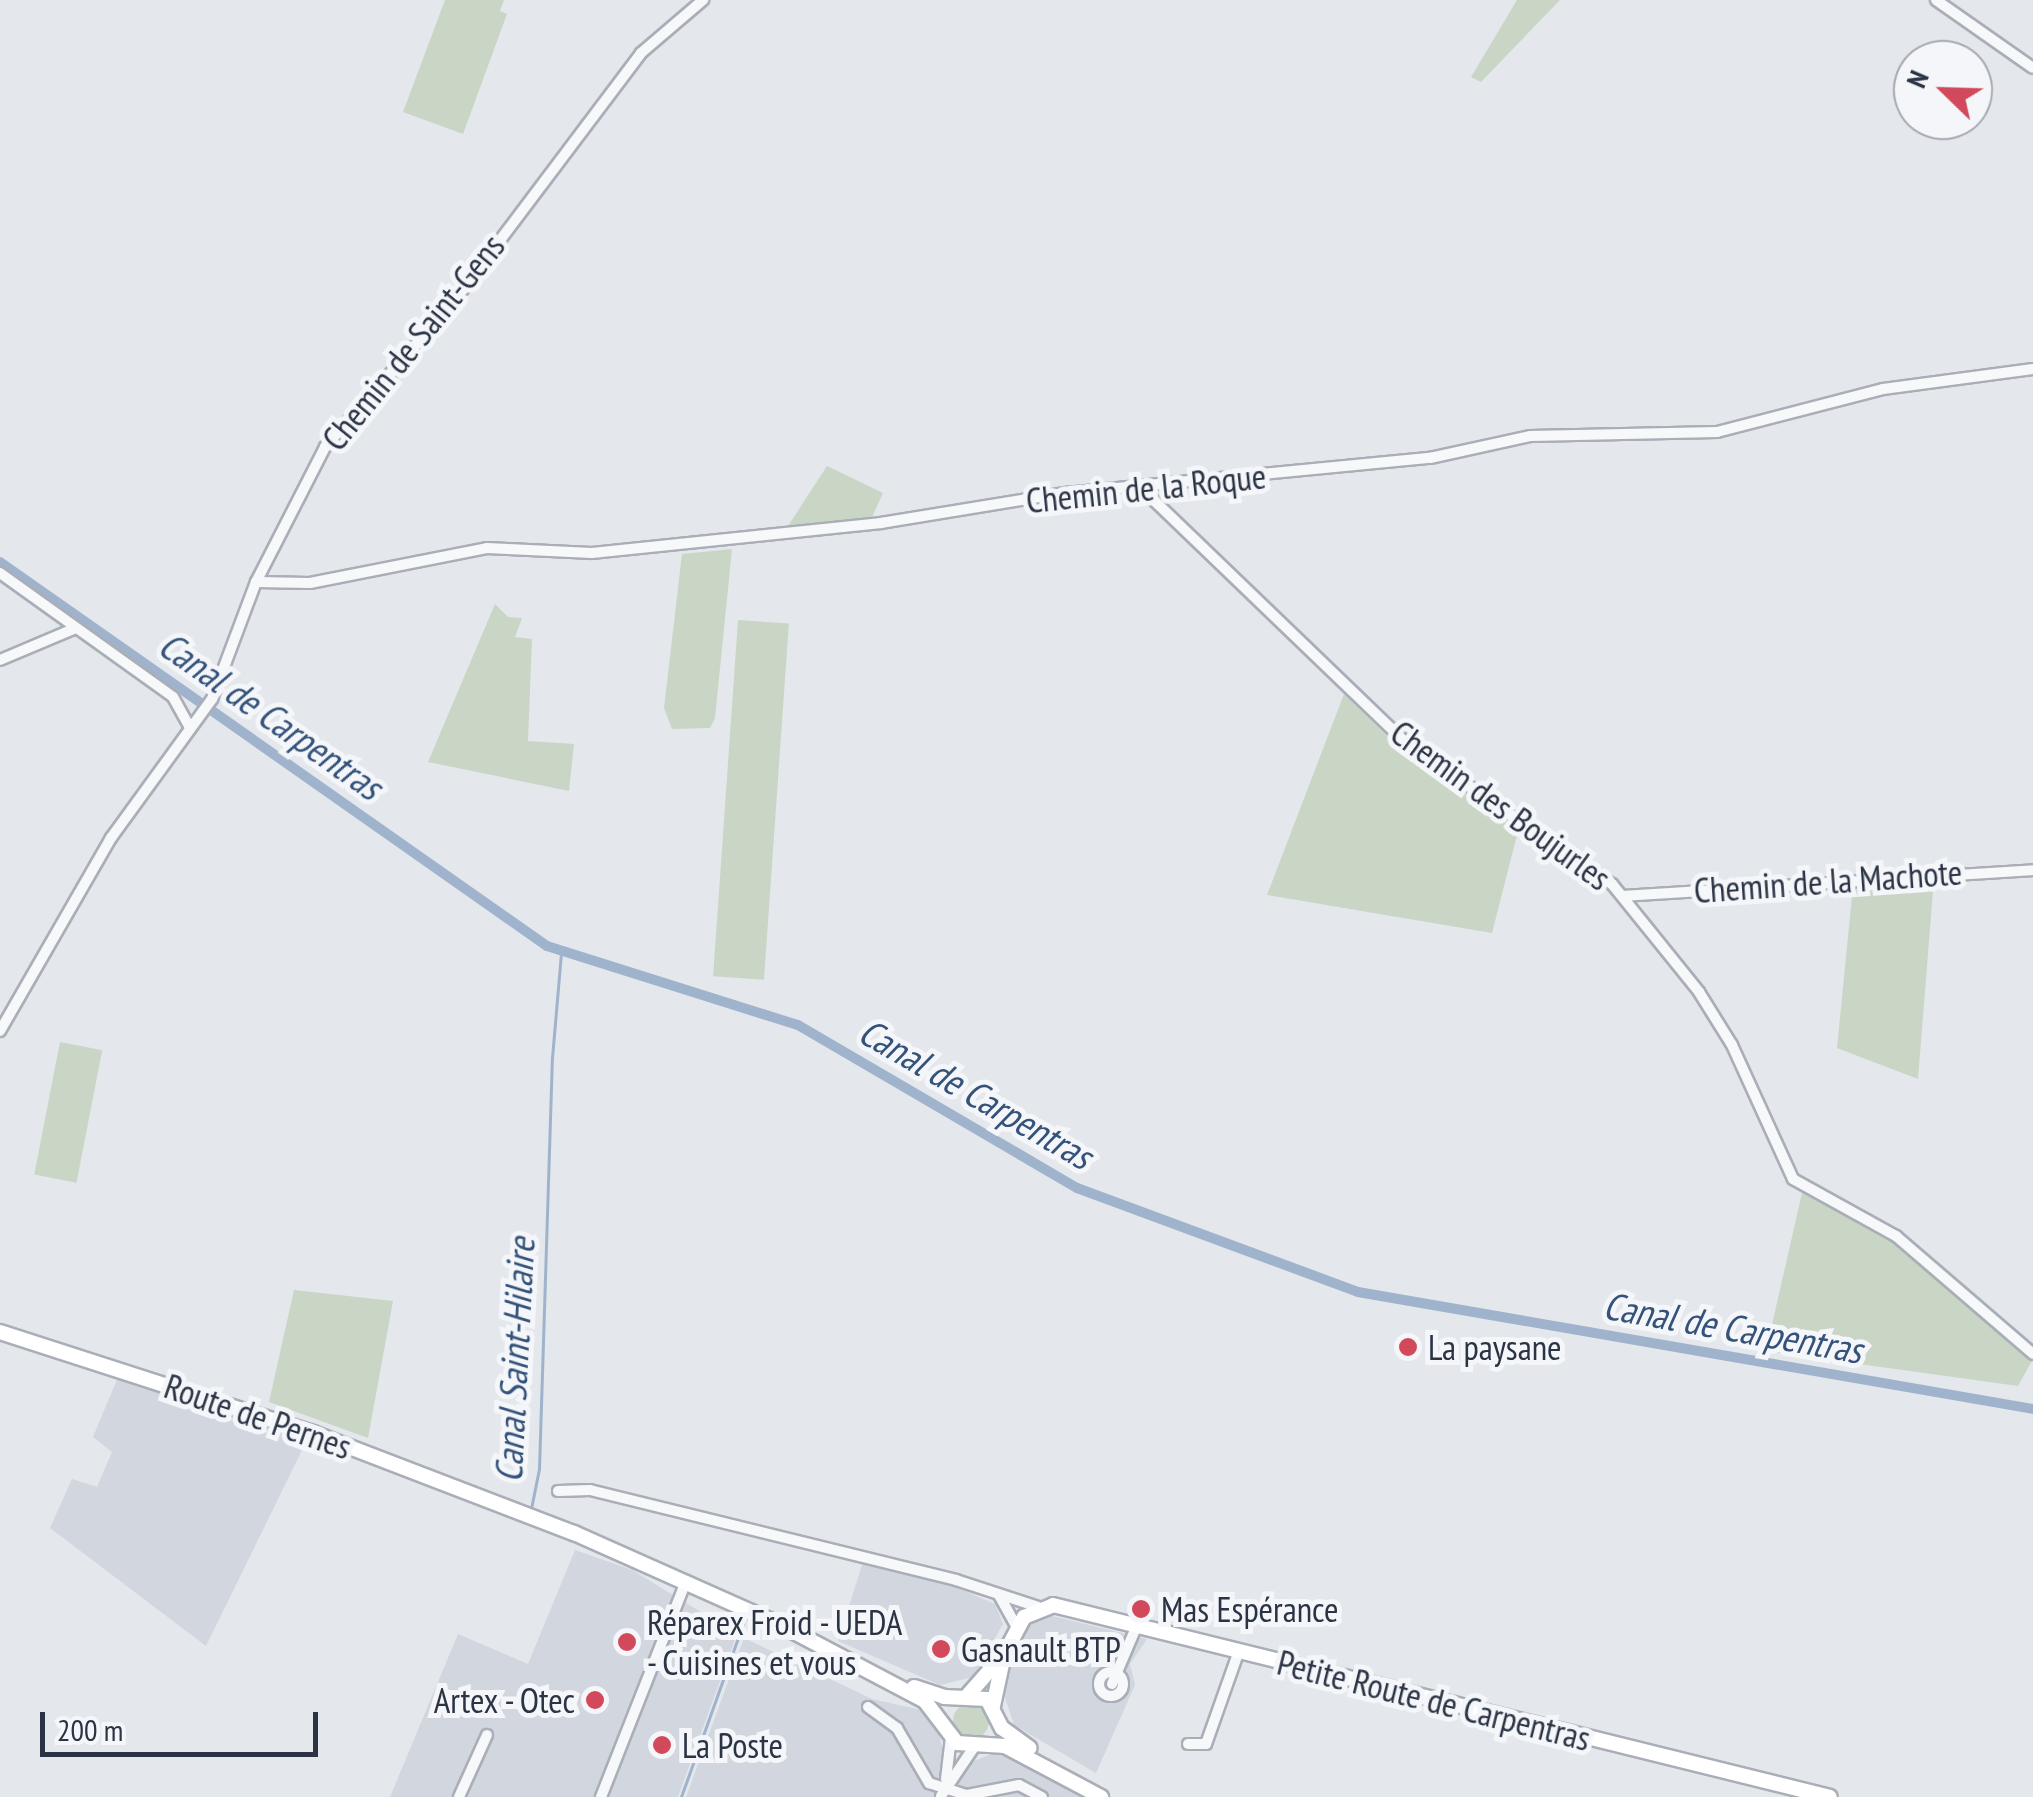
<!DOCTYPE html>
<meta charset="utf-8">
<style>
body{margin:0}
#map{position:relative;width:2033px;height:1797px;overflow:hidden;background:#e4e7ec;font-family:"PT Sans Narrow",sans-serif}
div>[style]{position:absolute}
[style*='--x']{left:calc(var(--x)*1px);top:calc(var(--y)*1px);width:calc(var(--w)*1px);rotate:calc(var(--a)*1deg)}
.built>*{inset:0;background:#d2d6de}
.green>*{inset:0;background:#c9d6c5;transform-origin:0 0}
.round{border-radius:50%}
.stream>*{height:2.5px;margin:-1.25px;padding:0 1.25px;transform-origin:1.25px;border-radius:1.25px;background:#9fb4cc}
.canal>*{height:10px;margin:-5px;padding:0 5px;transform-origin:5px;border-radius:5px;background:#9fb4cc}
.roads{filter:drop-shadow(2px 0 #a9aeb7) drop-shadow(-2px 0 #a9aeb7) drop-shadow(0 2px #a9aeb7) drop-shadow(0 -2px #a9aeb7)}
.street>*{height:10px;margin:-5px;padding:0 5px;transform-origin:5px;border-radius:5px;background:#f7f8fa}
.street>.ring{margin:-5px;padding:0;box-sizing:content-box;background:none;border:10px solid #f7f8fa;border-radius:50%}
.secondary>*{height:14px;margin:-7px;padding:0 7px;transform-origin:7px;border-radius:7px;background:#fff}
.dots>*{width:28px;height:28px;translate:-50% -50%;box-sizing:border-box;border:5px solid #f4f6f9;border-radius:50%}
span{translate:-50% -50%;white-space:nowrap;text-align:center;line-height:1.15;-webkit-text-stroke:10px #f4f6f9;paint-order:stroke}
.street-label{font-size:35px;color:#2b3445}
.poi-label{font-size:35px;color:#2b3445}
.left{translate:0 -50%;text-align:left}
.right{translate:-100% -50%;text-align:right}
.water-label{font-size:38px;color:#34527a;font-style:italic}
.north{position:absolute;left:1893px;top:40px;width:100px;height:100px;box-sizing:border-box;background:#f4f6f9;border:2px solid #a4a8b1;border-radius:50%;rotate:293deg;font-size:28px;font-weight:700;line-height:40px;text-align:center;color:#2b3445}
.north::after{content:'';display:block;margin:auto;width:35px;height:45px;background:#d1495b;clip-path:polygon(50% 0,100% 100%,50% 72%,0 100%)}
.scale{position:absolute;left:40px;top:1712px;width:278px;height:45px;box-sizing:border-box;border:5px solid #2b3445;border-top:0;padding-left:12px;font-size:30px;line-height:35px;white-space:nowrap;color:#2b3445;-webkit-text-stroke:8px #f4f6f9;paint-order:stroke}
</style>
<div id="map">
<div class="built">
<div style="clip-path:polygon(119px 1375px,306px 1442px,206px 1646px,50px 1528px,72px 1479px,97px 1487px,112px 1452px,93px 1437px)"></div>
<div style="clip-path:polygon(575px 1550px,632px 1570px,737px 1634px,678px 1797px,390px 1797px,458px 1634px,528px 1664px)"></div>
<div style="clip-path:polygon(863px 1562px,944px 1582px,995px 1604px,1003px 1624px,973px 1677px,940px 1685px,838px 1641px)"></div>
<div style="clip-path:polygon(1044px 1614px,1147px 1639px,1130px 1664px,1135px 1685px,1096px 1773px,1014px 1725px,1000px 1682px,1027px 1622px)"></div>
<div style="clip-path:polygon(744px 1638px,872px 1699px,935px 1713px,943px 1752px,966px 1764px,999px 1751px,1085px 1797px,686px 1797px)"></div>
</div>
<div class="green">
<div style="clip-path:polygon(445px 0,504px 0,500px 11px,507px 14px,463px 134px,403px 112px)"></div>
<div style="clip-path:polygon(1517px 0,1560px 0,1481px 82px,1471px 77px)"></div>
<div style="clip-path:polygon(827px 466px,883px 493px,872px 517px,788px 526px)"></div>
<div style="clip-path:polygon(732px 549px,715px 718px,710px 728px,672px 729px,664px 708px,682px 554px)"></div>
<div style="clip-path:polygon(495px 604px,508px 617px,522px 618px,515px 637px,532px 639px,528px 741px,574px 744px,569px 791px,428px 762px)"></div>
<div style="left:738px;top:620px;width:51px;height:357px;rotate:4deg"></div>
<div style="clip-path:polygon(1344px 694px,1399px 748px,1509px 818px,1518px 831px,1492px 933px,1267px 895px)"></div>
<div style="clip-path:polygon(1934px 878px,1918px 1079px,1837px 1048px,1853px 886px)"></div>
<div style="left:60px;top:1042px;width:43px;height:135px;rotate:11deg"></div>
<div style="clip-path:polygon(1802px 1193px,1890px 1235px,2033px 1359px,2018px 1386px,1766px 1351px)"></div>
<div style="clip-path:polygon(294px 1290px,393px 1301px,368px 1438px,269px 1402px)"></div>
<div class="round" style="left:953px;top:1703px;width:36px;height:36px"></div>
</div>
<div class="stream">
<div style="--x:531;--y:1509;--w:41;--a:-78.7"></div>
<div style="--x:539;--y:1469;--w:411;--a:-88.2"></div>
<div style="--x:552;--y:1058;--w:106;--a:-85.1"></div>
<div style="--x:681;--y:1797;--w:193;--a:-70.3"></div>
</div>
<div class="canal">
<div style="--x:0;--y:562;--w:668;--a:35.07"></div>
<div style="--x:547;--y:946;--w:263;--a:17.5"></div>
<div style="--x:798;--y:1025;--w:323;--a:30.3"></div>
<div style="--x:1077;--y:1188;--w:300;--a:20.3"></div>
<div style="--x:1358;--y:1292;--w:685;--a:9.83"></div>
</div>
<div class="roads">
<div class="street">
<div style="--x:1936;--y:0;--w:118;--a:35"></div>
<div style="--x:1138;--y:485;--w:372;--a:43.9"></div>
<div style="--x:1406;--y:743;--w:250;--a:34.4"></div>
<div style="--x:1612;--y:884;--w:139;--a:51.1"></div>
<div style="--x:1699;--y:992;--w:62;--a:58.1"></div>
<div style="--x:1732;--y:1045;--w:147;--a:65.5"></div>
<div style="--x:1793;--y:1179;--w:118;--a:29"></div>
<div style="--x:1896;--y:1236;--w:181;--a:40.7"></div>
<div style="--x:0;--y:573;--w:213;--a:35.6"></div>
<div style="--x:173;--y:697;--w:33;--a:61"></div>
<div style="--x:256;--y:582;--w:54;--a:1.1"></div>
<div style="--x:310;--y:583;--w:180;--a:-11.2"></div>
<div style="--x:487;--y:548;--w:105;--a:2.7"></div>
<div style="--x:592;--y:553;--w:291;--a:-5.9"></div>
<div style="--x:881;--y:523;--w:186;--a:-9.3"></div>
<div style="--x:1065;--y:493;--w:367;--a:-5.5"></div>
<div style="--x:1430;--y:458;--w:102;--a:-12.4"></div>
<div style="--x:1530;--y:436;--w:187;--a:-1.2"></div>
<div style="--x:1717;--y:432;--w:171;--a:-14.5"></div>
<div style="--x:1883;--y:389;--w:151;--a:-7.6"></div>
<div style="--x:0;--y:660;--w:82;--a:-22.8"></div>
<div style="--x:1623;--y:896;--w:411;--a:-3.6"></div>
<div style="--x:0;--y:1031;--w:223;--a:-60.1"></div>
<div style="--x:111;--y:838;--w:172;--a:-54"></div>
<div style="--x:212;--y:699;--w:125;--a:-69.4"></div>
<div style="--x:256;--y:582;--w:152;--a:-62.9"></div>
<div style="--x:325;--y:447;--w:191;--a:-48.4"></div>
<div style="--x:452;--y:304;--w:314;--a:-53"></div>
<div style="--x:641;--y:53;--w:82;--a:-40.5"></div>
<div style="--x:558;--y:1491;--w:32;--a:-2"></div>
<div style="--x:590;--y:1490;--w:377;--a:13.8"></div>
<div style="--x:956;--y:1580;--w:86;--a:18.2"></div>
<div style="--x:999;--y:1595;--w:39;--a:61"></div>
<div class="ring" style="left:1099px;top:1672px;width:14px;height:14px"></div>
<div style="--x:1112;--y:1684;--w:64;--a:-67"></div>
<div style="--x:868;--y:1707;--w:36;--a:36"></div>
<div style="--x:897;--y:1728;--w:64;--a:59.8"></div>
<div style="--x:929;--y:1783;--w:40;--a:18"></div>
<div style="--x:967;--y:1795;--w:53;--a:-10.9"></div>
<div style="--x:1019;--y:1785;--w:26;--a:28"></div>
<div style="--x:1188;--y:1744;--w:18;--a:0"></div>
<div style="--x:1206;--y:1744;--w:99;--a:-70.5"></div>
<div style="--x:946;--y:1779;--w:42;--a:-83.2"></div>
<div style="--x:941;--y:1796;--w:59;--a:-56"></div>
<div style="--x:459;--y:1797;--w:68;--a:-65.7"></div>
<div style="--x:601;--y:1797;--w:232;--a:-68.5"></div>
</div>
<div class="secondary">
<div style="--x:0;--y:1332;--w:329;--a:17.9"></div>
<div style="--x:313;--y:1433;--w:280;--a:21"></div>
<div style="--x:574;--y:1533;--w:227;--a:24"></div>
<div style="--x:781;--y:1625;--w:163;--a:27.8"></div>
<div style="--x:925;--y:1701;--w:53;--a:52.7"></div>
<div style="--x:957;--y:1743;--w:48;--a:3.6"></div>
<div style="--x:1005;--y:1746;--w:109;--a:28"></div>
<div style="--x:914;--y:1687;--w:32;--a:18"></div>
<div style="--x:944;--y:1697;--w:43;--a:2.7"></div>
<div style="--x:987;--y:1699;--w:33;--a:63"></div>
<div style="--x:1002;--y:1728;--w:34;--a:36"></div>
<div style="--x:968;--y:1695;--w:56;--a:-48.6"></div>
<div style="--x:1005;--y:1653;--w:41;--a:-62.2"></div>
<div style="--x:1024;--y:1617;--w:31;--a:-22"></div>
<div style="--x:1053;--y:1605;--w:800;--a:13.88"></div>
<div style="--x:993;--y:1706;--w:43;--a:-77.9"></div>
</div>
</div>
<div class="dots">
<div style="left:1408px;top:1347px;background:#d1495b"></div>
<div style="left:1141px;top:1609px;background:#d1495b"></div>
<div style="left:627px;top:1642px;background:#d1495b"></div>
<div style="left:941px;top:1649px;background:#d1495b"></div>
<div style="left:595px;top:1700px;background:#d1495b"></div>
<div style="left:662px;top:1745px;background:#d1495b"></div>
</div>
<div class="street-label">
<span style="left:413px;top:342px;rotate:-51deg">Chemin de Saint-Gens</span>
<span style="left:1146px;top:488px;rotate:-6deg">Chemin de la Roque</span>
<span style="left:1501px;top:805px;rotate:36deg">Chemin des Boujurles</span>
<span style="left:1828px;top:881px;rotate:-4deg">Chemin de la Machote</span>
<span style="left:258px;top:1416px;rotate:19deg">Route de Pernes</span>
<span style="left:1434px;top:1700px;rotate:14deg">Petite Route de Carpentras</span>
</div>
<div class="poi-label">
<span class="left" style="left:1428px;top:1347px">La paysane</span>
<span class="left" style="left:1161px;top:1609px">Mas Espérance</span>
<span class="left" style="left:647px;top:1642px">Réparex Froid - UEDA<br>- Cuisines et vous</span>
<span class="left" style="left:961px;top:1649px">Gasnault BTP</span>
<span class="right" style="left:575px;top:1700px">Artex - Otec</span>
<span class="left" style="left:682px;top:1745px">La Poste</span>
</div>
<div class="water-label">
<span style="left:271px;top:715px;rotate:35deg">Canal de Carpentras</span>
<span style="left:976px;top:1093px;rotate:30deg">Canal de Carpentras</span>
<span style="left:1733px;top:1327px;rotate:10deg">Canal de Carpentras</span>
<span style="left:514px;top:1360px;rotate:-87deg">Canal Saint-Hilaire</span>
</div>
<div class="north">N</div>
<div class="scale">200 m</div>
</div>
